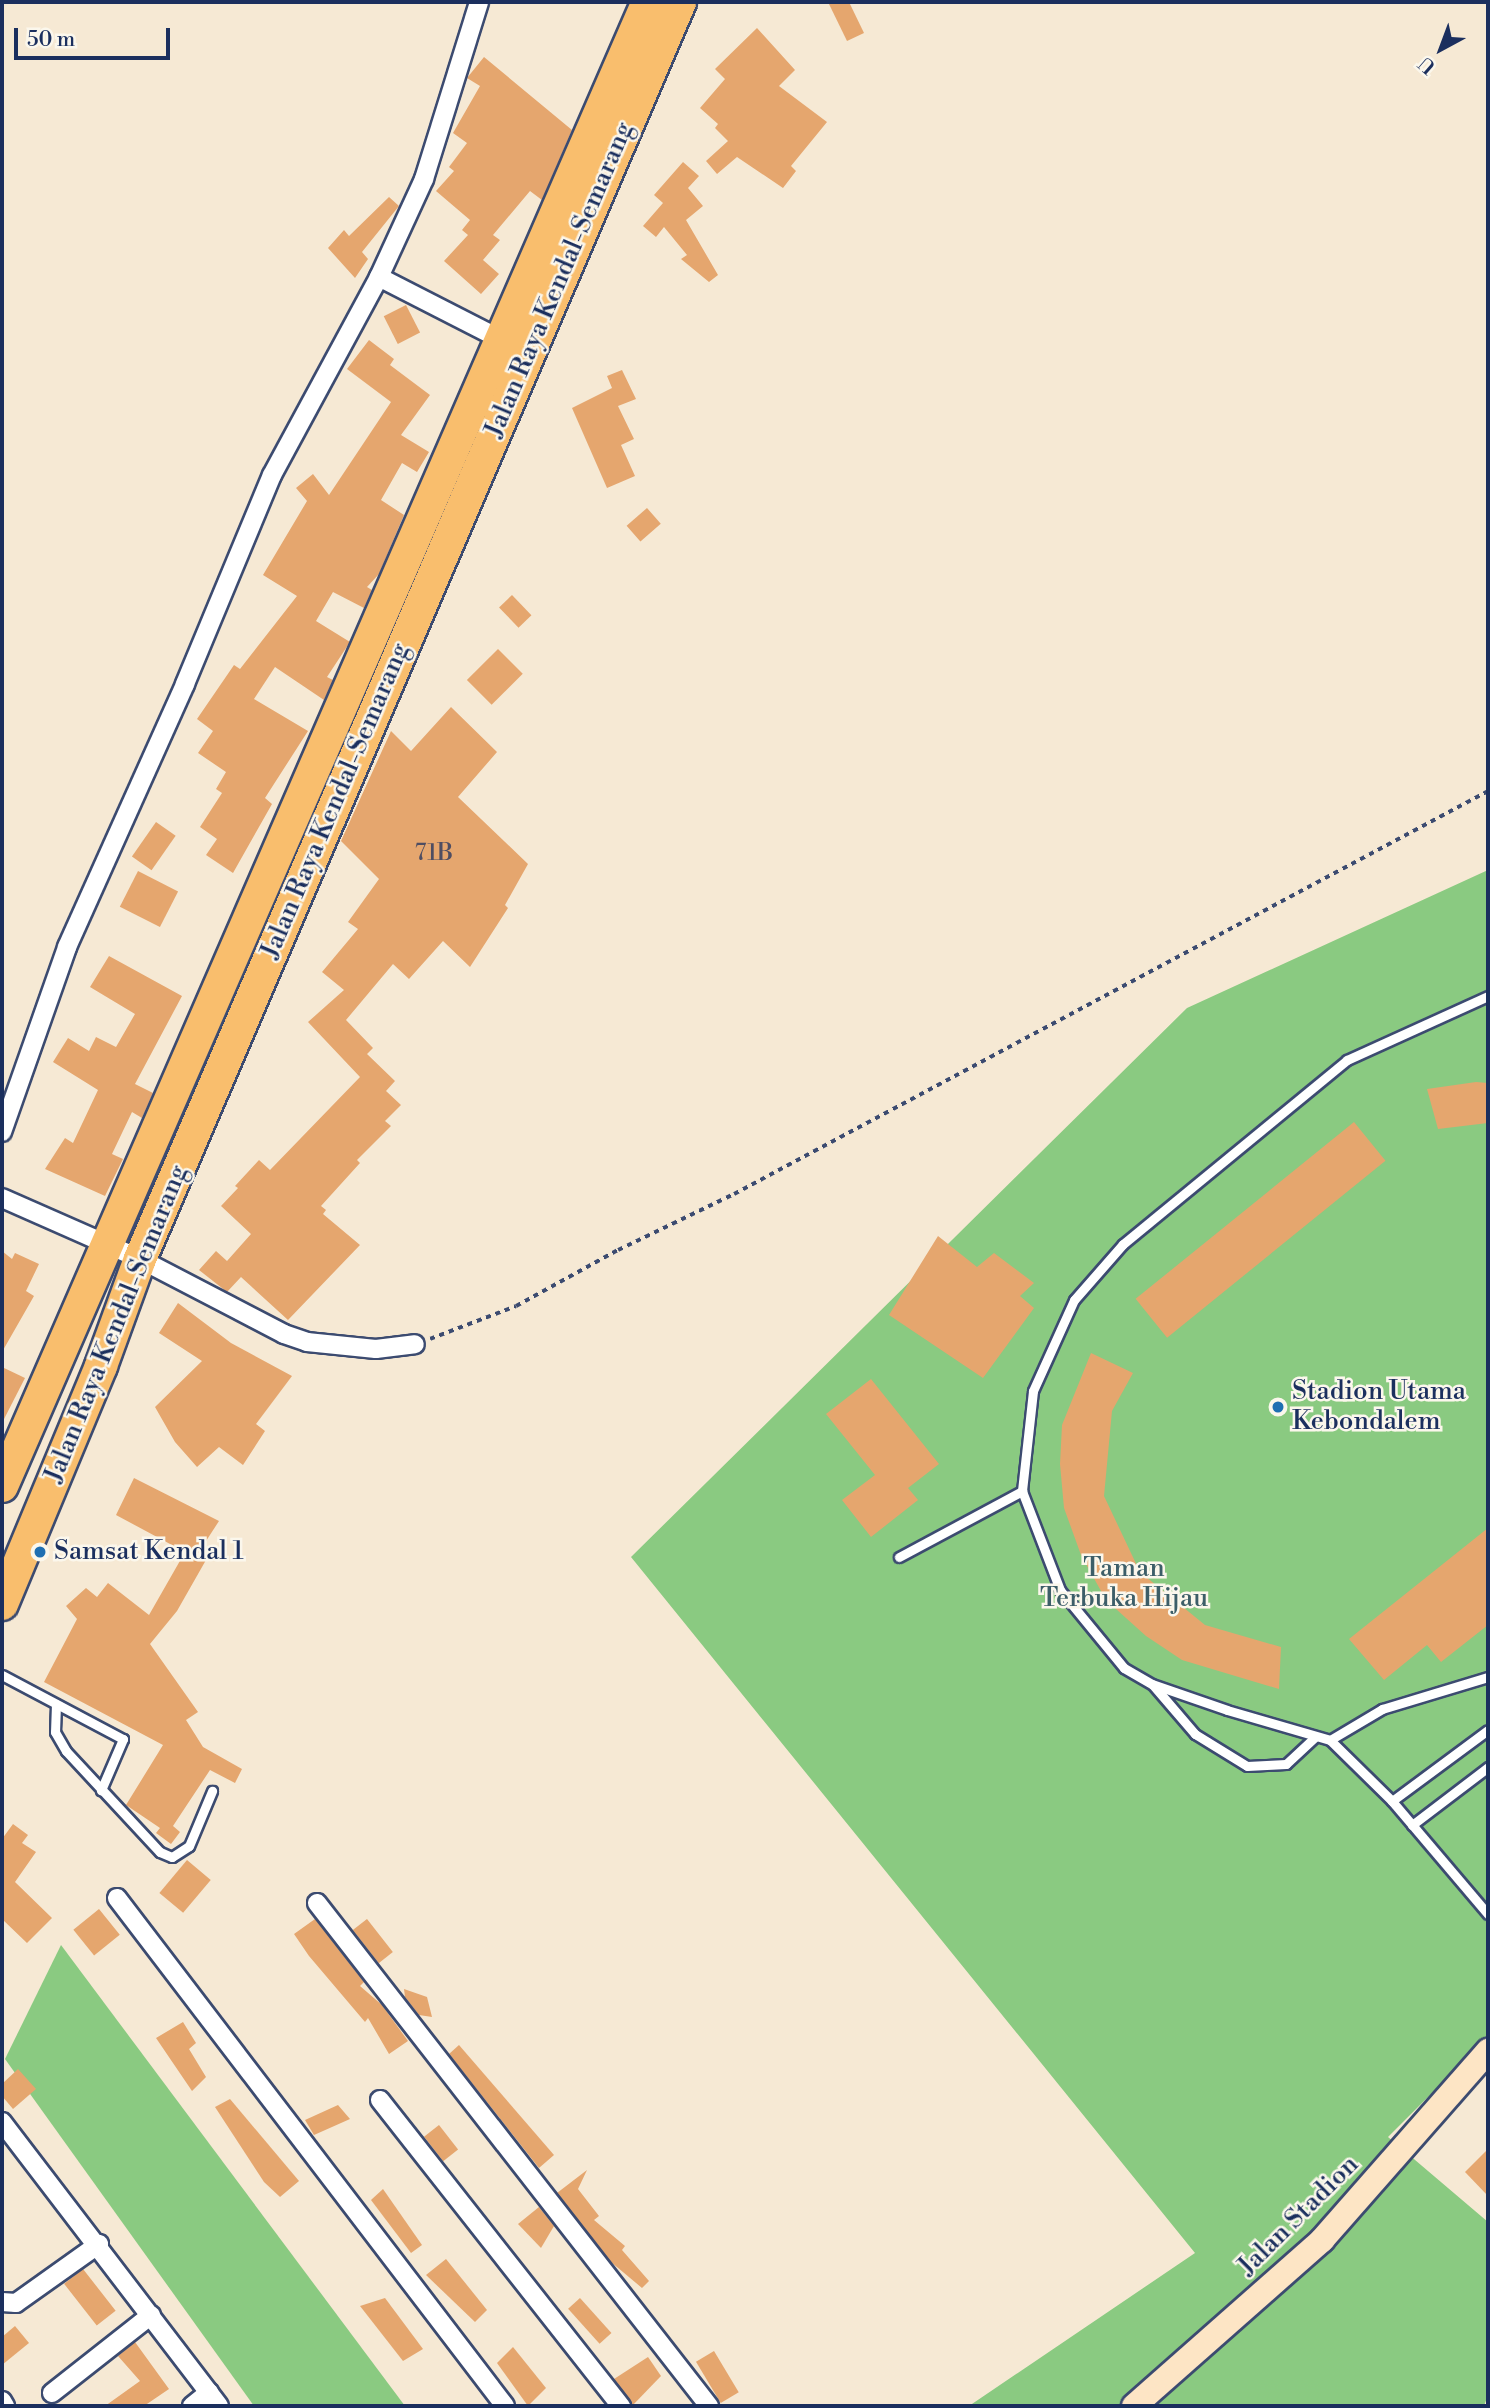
<!DOCTYPE html>
<style>
body{margin:0}
#map{position:relative;width:1490px;height:2408px;overflow:hidden;background:#f6e9d4;font-family:"Libre Bodoni",serif}
div>[style]{position:absolute}
[style*='--x']{left:calc(var(--x)*1px);top:calc(var(--y)*1px);width:calc(var(--w)*1px);rotate:calc(var(--a)*1deg)}
.green>*{inset:0;background:#8aca81}
.building>*{inset:0;background:#e5a66e;transform-origin:0 0}
.path>*{height:3.5px;margin-top:-1.75px;transform-origin:0;background:repeating-linear-gradient(90deg,#3c4b70 0 5px,transparent 0 10px)}
.roads{filter:drop-shadow(2px 0 #3c4b70) drop-shadow(-2px 0 #3c4b70) drop-shadow(0 2px #3c4b70) drop-shadow(0 -2px #3c4b70)}
.lane>*{height:9px;margin:-4.5px;padding:0 4.5px;transform-origin:4.5px;border-radius:4.5px;background:#fff}
.street>*{height:18px;margin:-9px;padding:0 9px;transform-origin:9px;border-radius:9px;background:#fff}
.secondary>*{height:24px;margin:-12px;padding:0 12px;transform-origin:12px;border-radius:12px;background:#fde5c5}
.highway>*{height:32px;margin:-16px;padding:0 16px;transform-origin:16px;border-radius:16px;background:#f9be6d}
.dots>*{width:19px;height:19px;translate:-50% -50%;box-sizing:border-box;border:4px solid #fbf7ec;border-radius:50%}
span{translate:-50% -50%;white-space:nowrap;text-align:center;line-height:1.15;-webkit-text-stroke:5px #fbf7ec;paint-order:stroke}
.number-label{font-size:23px;color:#4e4d62}
.number-label span{-webkit-text-stroke-width:0}
.street-label{font-size:26px;color:#1b2f5e}
.poi-label{font-size:26px;color:#1b2f5e}
.left{translate:0 -50%;text-align:left}
.park-label{font-size:26px;color:#3c5e68}
.frame{position:absolute;inset:0;border:4px solid #1b2f5e;pointer-events:none}
.north{position:absolute;left:1406px;top:14px;width:70px;height:70px;-webkit-text-stroke:5px #fbf7ec;paint-order:stroke;rotate:221deg;font-size:19px;font-weight:700;line-height:28px;text-align:center;color:#1b2f5e}
.north::after{content:'';display:block;margin:auto;width:24px;height:32px;background:#1b2f5e;clip-path:polygon(50% 0,100% 100%,50% 72%,0 100%)}
.scale{position:absolute;left:14px;top:28px;width:156px;height:32px;box-sizing:border-box;border:4px solid #1b2f5e;border-top:0;padding-left:9px;font-size:21px;line-height:24px;white-space:nowrap;color:#1b2f5e;-webkit-text-stroke:5px #fbf7ec;paint-order:stroke}
</style>
<div id="map">
<div class="green">
<div style="clip-path:polygon(1488px 870px,1488px 2037px,1388px 2137px,1488px 2222px,1488px 2395px,1484px 2406px,969px 2406px,1195px 2253px,631px 1557px,1187px 1008px)"></div>
<div style="clip-path:polygon(61px 1945px,405px 2406px,254px 2406px,5px 2059px)"></div>
</div>
<div class="building">
<div style="clip-path:polygon(828px 2px,849px 2px,864px 33px,847px 41px)"></div>
<div style="clip-path:polygon(757px 28px,795px 70px,779px 86px,827px 122px,791px 166px,796px 171px,783px 188px,737px 157px,717px 174px,706px 161px,728px 141px,715px 128px,718px 124px,700px 108px,725px 79px,715px 69px)"></div>
<div style="clip-path:polygon(484px 57px,572px 130px,542px 200px,530px 191px,493px 235px,500px 240px,483px 260px,499px 274px,481px 294px,444px 261px,468px 235px,462px 230px,470px 220px,436px 191px,454px 171px,449px 167px,467px 143px,453px 133px,480px 86px,467px 78px)"></div>
<div style="clip-path:polygon(683px 162px,699px 176px,688px 188px,703px 206px,686px 220px,718px 275px,709px 282px,681px 259px,687px 255px,664px 227px,656px 237px,643px 226px,663px 203px,654px 195px)"></div>
<div style="clip-path:polygon(389px 197px,399px 206px,362px 252px,368px 259px,355px 278px,328px 248px,344px 230px,349px 236px)"></div>
<div style="left:406px;top:305px;width:31px;height:25px;rotate:63deg"></div>
<div style="clip-path:polygon(369px 340px,394px 359px,390px 365px,430px 395px,401px 435px,429px 452px,417px 472px,402px 463px,381px 500px,404px 515px,379px 574px,367px 587px,372px 590px,364px 608px,333px 592px,316px 621px,350px 642px,327px 677px,333px 680px,324px 700px,275px 667px,254px 699px,308px 731px,265px 798px,272px 804px,233px 873px,206px 855px,217px 839px,200px 827px,222px 793px,216px 789px,226px 772px,198px 753px,213px 731px,197px 719px,234px 665px,240px 669px,297px 596px,263px 575px,307px 501px,296px 488px,313px 474px,329px 495px,391px 402px,347px 369px)"></div>
<div style="clip-path:polygon(622px 370px,636px 399px,618px 406px,634px 439px,621px 445px,635px 476px,607px 488px,572px 408px,612px 388px,607px 376px)"></div>
<div style="left:647px;top:508px;width:21px;height:27px;rotate:49deg"></div>
<div style="left:512px;top:595px;width:28px;height:18px;rotate:46deg"></div>
<div style="left:498px;top:649px;width:35px;height:44px;rotate:45deg"></div>
<div style="clip-path:polygon(451px 707px,497px 752px,458px 797px,528px 864px,505px 905px,508px 908px,470px 967px,443px 941px,409px 979px,393px 964px,346px 1020px,373px 1048px,367px 1054px,395px 1081px,386px 1091px,401px 1105px,385px 1121px,391px 1126px,357px 1160px,360px 1163px,321px 1206px,326px 1210px,323px 1214px,360px 1245px,288px 1320px,241px 1277px,227px 1292px,199px 1270px,216px 1251px,227px 1261px,251px 1234px,221px 1206px,238px 1188px,235px 1186px,259px 1160px,270px 1170px,360px 1077px,308px 1022px,344px 990px,322px 972px,358px 929px,348px 922px,379px 879px,341px 841px,391px 731px,411px 751px)"></div>
<div style="left:156px;top:822px;width:24px;height:42px;rotate:35deg"></div>
<div style="left:138px;top:871px;width:45px;height:40px;rotate:27deg"></div>
<div style="clip-path:polygon(109px 956px,182px 996px,135px 1084px,153px 1093px,142px 1118px,132px 1112px,112px 1154px,123px 1159px,105px 1196px,45px 1169px,65px 1138px,73px 1143px,98px 1090px,53px 1062px,68px 1038px,89px 1051px,96px 1037px,116px 1047px,135px 1014px,90px 987px)"></div>
<div style="clip-path:polygon(1476px 1082px,1488px 1083px,1488px 1123px,1438px 1129px,1427px 1089px)"></div>
<div style="left:1354px;top:1122px;width:50px;height:281px;rotate:51deg"></div>
<div style="clip-path:polygon(938px 1236px,977px 1267px,994px 1253px,1034px 1283px,1020px 1296px,1034px 1308px,983px 1378px,889px 1315px)"></div>
<div style="clip-path:polygon(2px 1251px,12px 1259px,15px 1253px,39px 1264px,26px 1291px,34px 1296px,2px 1352px)"></div>
<div style="clip-path:polygon(178px 1303px,231px 1343px,292px 1376px,256px 1424px,265px 1431px,243px 1465px,219px 1447px,197px 1467px,175px 1442px,155px 1407px,202px 1361px,159px 1333px)"></div>
<div style="clip-path:polygon(1091px 1353px,1133px 1373px,1112px 1411px,1104px 1496px,1140px 1572px,1205px 1625px,1281px 1647px,1279px 1689px,1182px 1660px,1146px 1636px,1106px 1600px,1081px 1555px,1064px 1508px,1060px 1464px,1062px 1425px)"></div>
<div style="clip-path:polygon(2px 1367px,25px 1378px,2px 1423px)"></div>
<div style="clip-path:polygon(871px 1379px,939px 1464px,908px 1488px,918px 1500px,871px 1537px,842px 1500px,875px 1475px,826px 1414px)"></div>
<div style="clip-path:polygon(134px 1478px,219px 1521px,197px 1555px,206px 1560px,177px 1611px,150px 1644px,198px 1712px,186px 1720px,203px 1747px,242px 1769px,235px 1783px,210px 1770px,173px 1826px,180px 1832px,171px 1844px,156px 1833px,160px 1828px,126px 1805px,163px 1745px,44px 1682px,77px 1619px,66px 1606px,86px 1588px,97px 1597px,108px 1583px,149px 1615px,185px 1552px,116px 1515px)"></div>
<div style="clip-path:polygon(1488px 1528px,1488px 1625px,1441px 1662px,1427px 1645px,1384px 1680px,1349px 1639px)"></div>
<div style="clip-path:polygon(13px 1824px,28px 1835px,22px 1843px,36px 1852px,15px 1882px,52px 1918px,27px 1943px,2px 1919px,2px 1839px)"></div>
<div style="left:187px;top:1860px;width:31px;height:43px;rotate:40deg"></div>
<div style="left:99px;top:1909px;width:33px;height:33px;rotate:51deg"></div>
<div style="clip-path:polygon(315px 1919px,364px 1982px,360px 1986px,382px 2005px,408px 2041px,389px 2054px,368px 2018px,365px 2022px,309px 1956px,294px 1934px)"></div>
<div style="left:367px;top:1919px;width:42px;height:18px;rotate:52deg"></div>
<div style="clip-path:polygon(404px 1989px,427px 1997px,432px 2017px,419px 2015px,405px 1997px)"></div>
<div style="clip-path:polygon(183px 2022px,196px 2043px,189px 2049px,206px 2077px,192px 2091px,156px 2038px)"></div>
<div style="clip-path:polygon(459px 2045px,554px 2155px,539px 2168px,449px 2054px)"></div>
<div style="clip-path:polygon(18px 2069px,36px 2089px,13px 2109px,2px 2096px,2px 2084px)"></div>
<div style="clip-path:polygon(230px 2099px,299px 2181px,280px 2197px,264px 2182px,215px 2107px)"></div>
<div style="clip-path:polygon(338px 2105px,350px 2119px,314px 2135px,305px 2120px)"></div>
<div style="left:439px;top:2125px;width:31px;height:19px;rotate:52deg"></div>
<div style="clip-path:polygon(1488px 2149px,1488px 2196px,1465px 2172px)"></div>
<div style="clip-path:polygon(587px 2170px,578px 2189px,599px 2216px,594px 2220px,625px 2246px,622px 2250px,649px 2281px,642px 2288px,611px 2262px,557px 2193px)"></div>
<div style="clip-path:polygon(383px 2189px,422px 2245px,411px 2253px,371px 2200px)"></div>
<div style="clip-path:polygon(539px 2207px,554px 2226px,541px 2248px,518px 2224px)"></div>
<div style="clip-path:polygon(446px 2259px,487px 2310px,475px 2322px,426px 2275px)"></div>
<div style="left:83px;top:2269px;width:53px;height:24px;rotate:52deg"></div>
<div style="clip-path:polygon(385px 2298px,423px 2349px,403px 2361px,360px 2306px)"></div>
<div style="left:580px;top:2298px;width:47px;height:16px;rotate:48deg"></div>
<div style="clip-path:polygon(15px 2326px,29px 2343px,2px 2365px,2px 2337px)"></div>
<div style="clip-path:polygon(135px 2342px,169px 2389px,144px 2406px,105px 2406px,140px 2381px,118px 2356px)"></div>
<div style="clip-path:polygon(513px 2347px,546px 2388px,528px 2406px,497px 2363px)"></div>
<div style="left:714px;top:2351px;width:48px;height:21px;rotate:59deg"></div>
<div style="clip-path:polygon(648px 2357px,661px 2376px,632px 2406px,614px 2379px)"></div>
</div>
<div class="path">
<div style="--x:430;--y:1339;--w:92;--a:-21"></div>
<div style="--x:516;--y:1306;--w:116;--a:-28.8"></div>
<div style="--x:618;--y:1250;--w:129;--a:-25.8"></div>
<div style="--x:734;--y:1194;--w:855;--a:-28.12"></div>
</div>
<div class="roads">
<div class="lane">
<div style="--x:1488;--y:996;--w:155;--a:155.6"></div>
<div style="--x:1347;--y:1060;--w:290;--a:140.6"></div>
<div style="--x:1123;--y:1244;--w:74;--a:131.2"></div>
<div style="--x:1074;--y:1300;--w:100;--a:114.3"></div>
<div style="--x:1033;--y:1391;--w:101;--a:96.3"></div>
<div style="--x:1022;--y:1491;--w:106;--a:69"></div>
<div style="--x:1060;--y:1590;--w:101;--a:50.6"></div>
<div style="--x:1124;--y:1668;--w:32;--a:30"></div>
<div style="--x:1152;--y:1684;--w:79;--a:19.1"></div>
<div style="--x:1227;--y:1710;--w:107;--a:16.2"></div>
<div style="--x:1330;--y:1740;--w:87;--a:44.5"></div>
<div style="--x:1392;--y:1801;--w:148;--a:49.7"></div>
<div style="--x:899;--y:1557;--w:140;--a:-28.2"></div>
<div style="--x:2;--y:1675;--w:137;--a:27.9"></div>
<div style="--x:123;--y:1739;--w:56;--a:113.3"></div>
<div style="--x:1153;--y:1685;--w:65;--a:49.4"></div>
<div style="--x:1195;--y:1734;--w:61;--a:31.6"></div>
<div style="--x:1247;--y:1766;--w:39;--a:-3"></div>
<div style="--x:1286;--y:1764;--w:40;--a:-43"></div>
<div style="--x:56;--y:1704;--w:28;--a:92"></div>
<div style="--x:55;--y:1732;--w:22;--a:60"></div>
<div style="--x:66;--y:1751;--w:138;--a:47.1"></div>
<div style="--x:160;--y:1852;--w:13;--a:23"></div>
<div style="--x:172;--y:1857;--w:20;--a:-33"></div>
<div style="--x:189;--y:1846;--w:60;--a:-67.3"></div>
<div style="--x:1330;--y:1740;--w:61;--a:-30.8"></div>
<div style="--x:1382;--y:1709;--w:111;--a:-16.8"></div>
<div style="--x:1392;--y:1801;--w:119;--a:-36.5"></div>
<div style="--x:1412;--y:1825;--w:96;--a:-37.3"></div>
</div>
<div class="street">
<div style="--x:379;--y:277;--w:138;--a:27.1"></div>
<div style="--x:2;--y:1132;--w:196;--a:-70.6"></div>
<div style="--x:67;--y:947;--w:288;--a:-65.8"></div>
<div style="--x:185;--y:684;--w:226;--a:-67.4"></div>
<div style="--x:272;--y:475;--w:225;--a:-61.6"></div>
<div style="--x:379;--y:277;--w:108;--a:-65.3"></div>
<div style="--x:424;--y:179;--w:185;--a:-72.7"></div>
<div style="--x:2;--y:1198;--w:151;--a:23.8"></div>
<div style="--x:140;--y:1259;--w:162;--a:27.5"></div>
<div style="--x:284;--y:1334;--w:24;--a:19"></div>
<div style="--x:307;--y:1342;--w:69;--a:5.8"></div>
<div style="--x:376;--y:1349;--w:39;--a:-7"></div>
<div style="--x:117;--y:1898;--w:639;--a:52.63"></div>
<div style="--x:317;--y:1903;--w:638;--a:52.07"></div>
<div style="--x:380;--y:2100;--w:390;--a:51.8"></div>
<div style="--x:2;--y:2122;--w:357;--a:52.6"></div>
<div style="--x:2;--y:2302;--w:14;--a:4"></div>
<div style="--x:16;--y:2303;--w:102;--a:-35.4"></div>
<div style="--x:52;--y:2393;--w:126;--a:-38.2"></div>
<div style="--x:2;--y:2401;--w:6;--a:59"></div>
<div style="--x:192;--y:2406;--w:22;--a:-39"></div>
</div>
<div class="secondary">
<div style="--x:1134;--y:2406;--w:251;--a:-41.4"></div>
<div style="--x:1322;--y:2240;--w:252;--a:-48.7"></div>
</div>
<div class="highway">
<div style="--x:2;--y:1486;--w:1619;--a:-66.48"></div>
<div style="--x:2;--y:1604;--w:258;--a:-67.4"></div>
<div style="--x:101;--y:1366;--w:114;--a:-70"></div>
<div style="--x:140;--y:1259;--w:1368;--a:-66.75"></div>
</div>
</div>
<div class="dots">
<div style="left:1278px;top:1407px;background:#1f6fb2"></div>
<div style="left:40px;top:1552px;background:#1f6fb2"></div>
</div>
<div class="number-label">
<span style="left:434px;top:853px">71B</span>
</div>
<div class="street-label">
<span style="left:560px;top:280px;rotate:-67deg">Jalan Raya Kendal-Semarang</span>
<span style="left:336px;top:801px;rotate:-67deg">Jalan Raya Kendal-Semarang</span>
<span style="left:117px;top:1324px;rotate:-68deg">Jalan Raya Kendal-Semarang</span>
<span style="left:1299px;top:2216px;rotate:-45deg">Jalan Stadion</span>
</div>
<div class="poi-label">
<span class="left" style="left:1292px;top:1407px">Stadion Utama<br>Kebondalem</span>
<span class="left" style="left:54px;top:1552px">Samsat Kendal 1</span>
</div>
<div class="park-label">
<span style="left:1124px;top:1584px">Taman<br>Terbuka Hijau</span>
</div>
<div class="frame"></div>
<div class="north">U</div>
<div class="scale">50 m</div>
</div>
